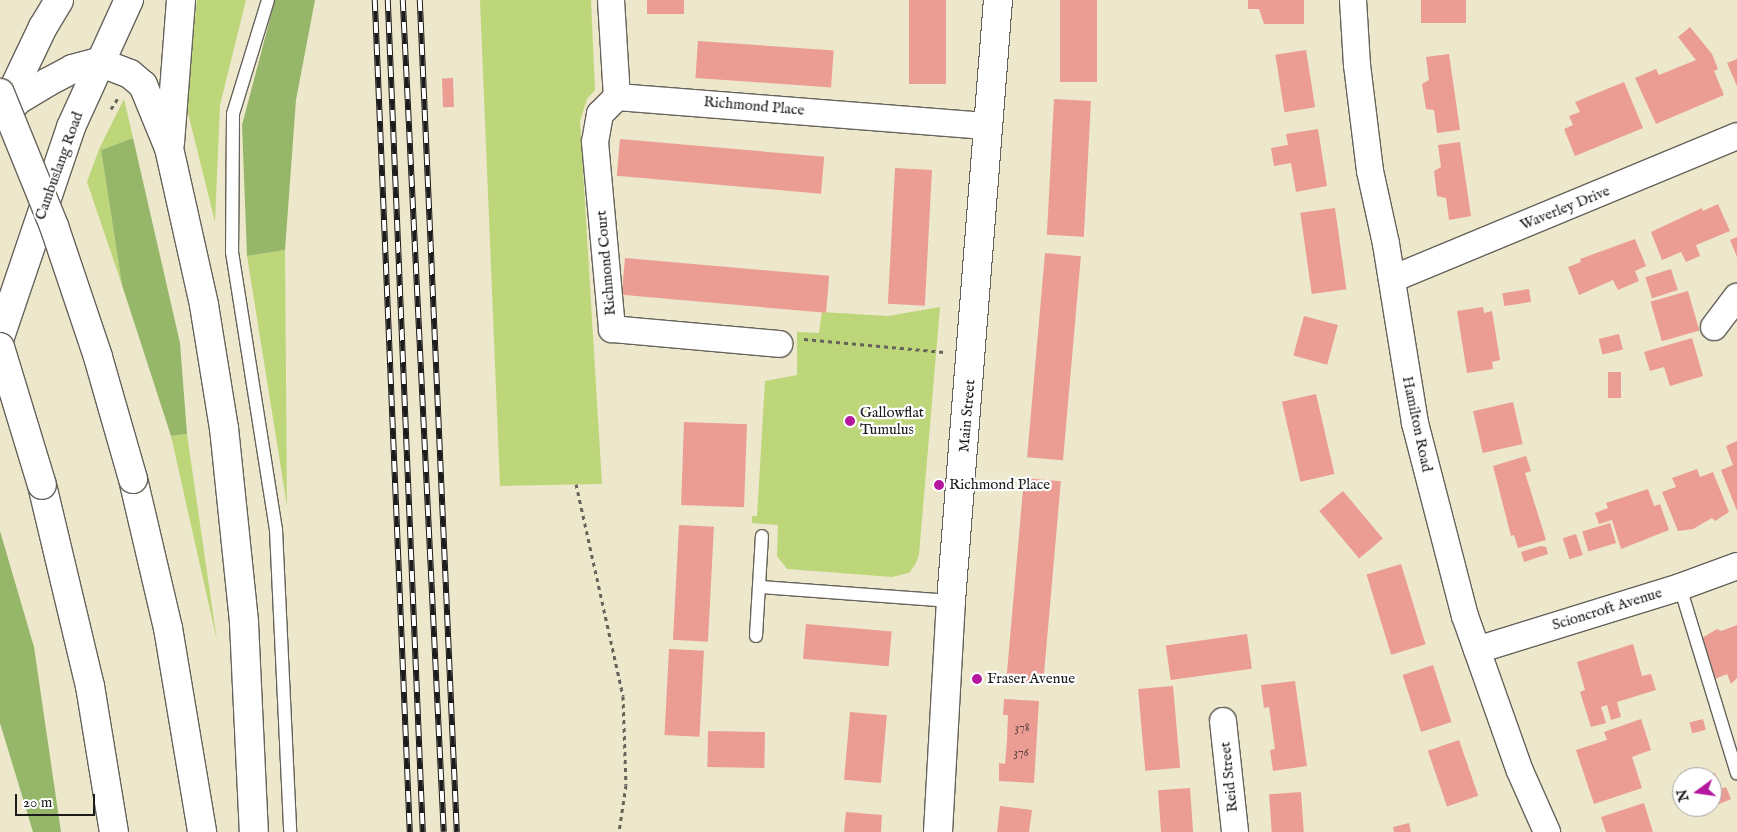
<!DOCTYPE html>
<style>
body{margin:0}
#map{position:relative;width:1737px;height:832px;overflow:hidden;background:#ede7cc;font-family:"IM FELL English",serif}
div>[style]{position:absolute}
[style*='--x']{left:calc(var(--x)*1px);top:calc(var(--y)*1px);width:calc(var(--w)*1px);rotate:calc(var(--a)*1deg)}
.green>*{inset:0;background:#bed67a}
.forest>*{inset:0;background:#96b76a}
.building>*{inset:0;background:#eb9d93;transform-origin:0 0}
.path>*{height:3px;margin-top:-1.5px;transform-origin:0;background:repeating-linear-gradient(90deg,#65635a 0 4px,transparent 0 8px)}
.roads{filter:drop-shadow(1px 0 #65635a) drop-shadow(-1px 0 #65635a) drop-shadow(0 1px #65635a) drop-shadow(0 -1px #65635a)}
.lane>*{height:12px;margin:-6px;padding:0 6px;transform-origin:6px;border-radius:6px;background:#fff}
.street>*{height:26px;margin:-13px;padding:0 13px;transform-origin:13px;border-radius:13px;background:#fff}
.secondary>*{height:28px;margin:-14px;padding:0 14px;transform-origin:14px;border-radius:14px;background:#fff}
.primary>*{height:28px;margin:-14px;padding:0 14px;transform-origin:14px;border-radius:14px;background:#fff}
.highway>*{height:28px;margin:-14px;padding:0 14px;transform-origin:14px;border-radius:14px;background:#fff}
.rail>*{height:5.5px;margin-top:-2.75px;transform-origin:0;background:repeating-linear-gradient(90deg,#fff 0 11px,#1c1c1c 0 22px);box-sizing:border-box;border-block:1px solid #1c1c1c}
.bridges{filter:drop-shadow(1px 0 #65635a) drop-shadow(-1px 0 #65635a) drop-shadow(0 1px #65635a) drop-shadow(0 -1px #65635a)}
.highway-bridge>*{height:28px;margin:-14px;padding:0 14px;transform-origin:14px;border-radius:14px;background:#fff}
.dots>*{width:14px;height:14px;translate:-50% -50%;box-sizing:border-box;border:2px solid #fff;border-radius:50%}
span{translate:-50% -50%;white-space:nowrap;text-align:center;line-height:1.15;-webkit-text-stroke:4.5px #fff;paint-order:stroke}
.number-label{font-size:12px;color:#503c3a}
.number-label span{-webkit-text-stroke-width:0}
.street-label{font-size:15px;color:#1c1c1c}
.poi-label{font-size:15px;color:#1c1c1c}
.left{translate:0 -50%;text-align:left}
.north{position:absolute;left:1672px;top:767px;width:50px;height:50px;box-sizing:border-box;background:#fff;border:1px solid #a4a4a4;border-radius:50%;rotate:256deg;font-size:14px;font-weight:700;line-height:20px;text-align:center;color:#1c1c1c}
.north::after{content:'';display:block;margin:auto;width:18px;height:22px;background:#b5179e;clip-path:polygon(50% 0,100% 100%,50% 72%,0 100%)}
.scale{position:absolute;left:15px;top:794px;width:80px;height:22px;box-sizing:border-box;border:2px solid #1c1c1c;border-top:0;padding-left:6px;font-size:15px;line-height:18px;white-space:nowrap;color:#1c1c1c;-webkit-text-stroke:4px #fff;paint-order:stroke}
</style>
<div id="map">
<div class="green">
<div style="clip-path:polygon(197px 0,246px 0,220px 105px,215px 222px,186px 105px)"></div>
<div style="clip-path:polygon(480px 0,591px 0,595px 90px,587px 99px,580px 121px,602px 484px,500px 486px)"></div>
<div style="clip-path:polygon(124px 99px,133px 138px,101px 150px,122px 285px,87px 182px,99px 149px)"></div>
<div style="clip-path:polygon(285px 250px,287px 506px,247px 256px)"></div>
<div style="clip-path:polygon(940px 307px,919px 555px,915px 565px,909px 573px,892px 577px,787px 569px,777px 556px,778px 525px,752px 523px,752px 516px,757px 516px,765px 381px,797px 375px,797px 332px,819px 333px,822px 312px,888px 316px)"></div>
<div style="clip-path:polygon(187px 434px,217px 641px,171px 436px)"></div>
</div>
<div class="forest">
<div style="clip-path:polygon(275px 0,315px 0,296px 100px,285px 250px,247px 256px,242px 125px)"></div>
<div style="clip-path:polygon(133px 138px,180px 343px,187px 434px,171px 436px,122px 285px,101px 150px)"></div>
<div style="clip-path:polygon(0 531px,34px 647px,61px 832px,33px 832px,0 723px)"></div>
</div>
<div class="building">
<div style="left:647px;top:0;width:37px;height:14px"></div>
<div style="left:909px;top:0;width:37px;height:84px"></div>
<div style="left:1060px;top:0;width:37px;height:82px"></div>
<div style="clip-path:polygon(1248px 0,1304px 0,1304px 24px,1264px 24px,1259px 9px,1248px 9px)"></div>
<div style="left:1421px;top:0;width:45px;height:23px"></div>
<div style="clip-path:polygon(1690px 27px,1712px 54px,1718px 69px,1714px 71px,1724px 95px,1656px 124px,1635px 78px,1656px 69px,1659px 75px,1696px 60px,1678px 37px)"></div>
<div style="left:698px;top:41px;width:136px;height:37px;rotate:4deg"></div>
<div style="left:1306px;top:50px;width:58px;height:31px;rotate:81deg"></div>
<div style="clip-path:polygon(1449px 54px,1460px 130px,1437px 133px,1434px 110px,1426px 109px,1422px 84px,1429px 80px,1426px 57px)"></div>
<div style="clip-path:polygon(1737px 59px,1737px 86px,1727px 63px)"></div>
<div style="left:453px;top:78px;width:29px;height:11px;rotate:88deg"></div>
<div style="clip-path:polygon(1624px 82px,1643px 128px,1575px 156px,1564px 129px,1573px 125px,1569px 116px,1580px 112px,1575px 102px)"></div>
<div style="left:1054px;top:99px;width:37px;height:136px;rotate:3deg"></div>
<div style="clip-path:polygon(1318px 129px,1327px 186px,1296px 192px,1291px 163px,1274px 166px,1271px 148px,1288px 145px,1286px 134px)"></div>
<div style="left:620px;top:139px;width:205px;height:37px;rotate:5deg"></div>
<div style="clip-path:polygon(1460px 142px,1471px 216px,1449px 220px,1446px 198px,1437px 196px,1434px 171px,1441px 167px,1438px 145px)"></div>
<div style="left:895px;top:168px;width:37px;height:136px;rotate:3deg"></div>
<div style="clip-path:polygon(1718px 204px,1730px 231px,1696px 245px,1700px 256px,1686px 262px,1681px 252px,1662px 260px,1651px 232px,1702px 208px,1703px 211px)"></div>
<div style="left:1335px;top:208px;width:82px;height:35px;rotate:82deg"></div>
<div style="clip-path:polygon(1737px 237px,1737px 257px,1730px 240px)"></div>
<div style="clip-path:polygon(1635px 239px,1646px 266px,1635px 271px,1639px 281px,1618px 290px,1613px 280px,1579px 295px,1568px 267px,1581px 262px,1580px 259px)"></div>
<div style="left:1045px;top:253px;width:36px;height:205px;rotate:5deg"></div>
<div style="left:625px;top:258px;width:205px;height:37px;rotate:5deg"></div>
<div style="left:1671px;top:269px;width:22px;height:27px;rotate:72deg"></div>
<div style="left:1529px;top:289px;width:13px;height:27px;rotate:81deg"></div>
<div style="left:1688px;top:291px;width:41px;height:39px;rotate:74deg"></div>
<div style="clip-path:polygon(1483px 307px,1484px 313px,1492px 311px,1500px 360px,1492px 362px,1493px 369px,1467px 373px,1457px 311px)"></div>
<div style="left:1304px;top:316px;width:35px;height:41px;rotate:15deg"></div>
<div style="left:1619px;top:334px;width:16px;height:21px;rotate:76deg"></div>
<div style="clip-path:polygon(1692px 338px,1703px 376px,1670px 386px,1664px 367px,1650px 371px,1644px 352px)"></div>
<div style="left:1608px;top:372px;width:13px;height:26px"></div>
<div style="left:1316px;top:394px;width:82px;height:35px;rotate:77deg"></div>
<div style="left:1513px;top:402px;width:43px;height:41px;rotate:77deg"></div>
<div style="left:684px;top:422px;width:63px;height:83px;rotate:2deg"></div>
<div style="clip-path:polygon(1737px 441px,1737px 511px,1721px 470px,1733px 465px,1726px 446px)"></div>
<div style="clip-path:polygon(1526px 456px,1531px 471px,1525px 473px,1546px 540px,1518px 548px,1514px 535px,1511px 536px,1493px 466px)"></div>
<div style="clip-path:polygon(1697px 469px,1700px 477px,1713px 472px,1729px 512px,1715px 521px,1712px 518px,1693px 529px,1678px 531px,1662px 492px,1676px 487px,1672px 478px)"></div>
<div style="left:1024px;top:478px;width:37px;height:205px;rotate:5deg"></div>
<div style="clip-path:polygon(1648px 489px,1654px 506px,1660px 504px,1669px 530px,1621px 549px,1612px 520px,1599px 524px,1595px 513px,1608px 508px,1606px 503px)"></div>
<div style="left:1343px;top:491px;width:62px;height:31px;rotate:50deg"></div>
<div style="left:1610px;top:523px;width:21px;height:29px;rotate:73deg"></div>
<div style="left:679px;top:525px;width:35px;height:115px;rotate:3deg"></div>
<div style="left:1576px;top:534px;width:22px;height:14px;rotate:72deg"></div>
<div style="clip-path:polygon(1541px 546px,1546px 547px,1548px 554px,1524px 562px,1521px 552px)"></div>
<div style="left:1401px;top:564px;width:84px;height:36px;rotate:73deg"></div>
<div style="left:806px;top:624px;width:86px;height:35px;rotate:5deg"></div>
<div style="clip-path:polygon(1737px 625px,1737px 678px,1731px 684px,1727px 674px,1715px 679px,1702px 638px,1717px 629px,1721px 631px)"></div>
<div style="left:1247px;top:634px;width:35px;height:82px;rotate:82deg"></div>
<div style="clip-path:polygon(1633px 644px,1642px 676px,1651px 674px,1656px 690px,1617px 702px,1621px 717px,1611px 720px,1607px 705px,1601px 707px,1606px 723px,1591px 727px,1580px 692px,1585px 690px,1577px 662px)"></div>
<div style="left:669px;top:649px;width:35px;height:86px;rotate:3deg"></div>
<div style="left:1433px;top:665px;width:60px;height:32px;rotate:72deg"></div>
<div style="clip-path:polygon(1295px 681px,1307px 766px,1273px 771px,1270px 750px,1275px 749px,1269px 707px,1264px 708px,1261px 685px)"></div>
<div style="left:1173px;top:686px;width:82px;height:35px;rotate:85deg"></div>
<div style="clip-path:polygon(1004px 699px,1039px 701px,1034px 783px,999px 781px,999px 763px,1005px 764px,1007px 740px,1008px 715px,1003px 715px)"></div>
<div style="left:850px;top:712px;width:37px;height:68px;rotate:5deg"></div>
<div style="clip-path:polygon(1641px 719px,1651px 750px,1632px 757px,1642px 788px,1594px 804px,1576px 750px,1607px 740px,1604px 732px)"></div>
<div style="left:1703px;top:719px;width:11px;height:14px;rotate:75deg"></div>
<div style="left:708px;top:731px;width:57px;height:36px;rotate:1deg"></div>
<div style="left:1459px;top:740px;width:59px;height:33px;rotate:71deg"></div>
<div style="clip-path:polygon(1715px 773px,1719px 783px,1712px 786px,1712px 777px,1703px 777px)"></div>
<div style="clip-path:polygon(1726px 787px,1731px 799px,1712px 807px,1712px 792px)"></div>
<div style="left:1190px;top:788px;width:44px;height:32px;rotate:86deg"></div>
<div style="left:1301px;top:792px;width:40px;height:32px;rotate:86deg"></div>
<div style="clip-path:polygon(1644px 803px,1653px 832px,1606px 832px,1601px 817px)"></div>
<div style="clip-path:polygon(1000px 806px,1032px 810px,1029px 832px,997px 832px)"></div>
<div style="clip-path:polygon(846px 812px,882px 815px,881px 832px,844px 832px)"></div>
<div style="clip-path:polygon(1409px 823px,1411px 832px,1394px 832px,1393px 827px)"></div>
</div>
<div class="path">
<div style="--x:111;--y:109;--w:13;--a:-58"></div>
<div style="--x:804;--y:339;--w:141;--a:5.3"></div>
<div style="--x:576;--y:484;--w:217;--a:77.5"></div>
<div style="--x:623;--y:696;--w:89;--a:88.1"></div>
<div style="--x:626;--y:785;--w:48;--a:98.5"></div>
</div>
<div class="roads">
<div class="lane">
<div style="--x:268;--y:0;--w:119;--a:107.1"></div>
<div style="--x:233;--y:114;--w:138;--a:90.4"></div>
<div style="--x:232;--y:252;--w:281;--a:81"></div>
<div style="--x:276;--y:530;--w:302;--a:87.3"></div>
<div style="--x:760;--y:587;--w:192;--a:4.2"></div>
<div style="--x:1680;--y:587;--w:195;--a:73"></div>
<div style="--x:756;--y:636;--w:100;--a:-86.6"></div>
</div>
<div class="street">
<div style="--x:611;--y:0;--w:97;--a:86.5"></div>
<div style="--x:617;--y:97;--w:373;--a:4.5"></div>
<div style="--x:1353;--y:0;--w:65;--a:86.5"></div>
<div style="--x:1357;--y:65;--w:107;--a:83"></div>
<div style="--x:1370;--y:171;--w:75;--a:77.6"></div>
<div style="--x:1386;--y:244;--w:181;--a:80.8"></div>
<div style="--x:1415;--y:423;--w:199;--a:75.5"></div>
<div style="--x:1465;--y:616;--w:164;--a:70.5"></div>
<div style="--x:1520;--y:771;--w:67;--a:66.1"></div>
<div style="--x:617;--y:97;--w:24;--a:135"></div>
<div style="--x:600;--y:114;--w:28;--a:100"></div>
<div style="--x:595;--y:142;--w:188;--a:84.8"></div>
<div style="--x:612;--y:329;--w:168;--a:5.1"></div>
<div style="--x:1392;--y:279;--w:373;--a:-22.5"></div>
<div style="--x:1714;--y:327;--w:38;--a:-53"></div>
<div style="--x:1477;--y:650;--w:213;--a:-17.2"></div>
<div style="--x:1680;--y:587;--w:61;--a:-20.2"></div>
<div style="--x:1223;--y:721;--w:112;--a:83.8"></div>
</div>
<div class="secondary">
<div style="--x:938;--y:832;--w:231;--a:-86.8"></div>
<div style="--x:951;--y:601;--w:603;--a:-85.53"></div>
</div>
<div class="primary">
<div style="--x:5;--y:115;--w:20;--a:-49"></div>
<div style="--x:18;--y:100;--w:35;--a:-31"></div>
<div style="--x:48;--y:82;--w:27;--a:-28"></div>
<div style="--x:72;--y:69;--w:28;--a:-15"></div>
<div style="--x:0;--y:117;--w:100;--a:-64.5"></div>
<div style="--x:43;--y:27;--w:31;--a:-59"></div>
<div style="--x:0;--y:337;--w:222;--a:-71.3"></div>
<div style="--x:71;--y:127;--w:140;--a:-65.5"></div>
</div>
<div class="highway">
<div style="--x:99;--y:62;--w:33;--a:21"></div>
<div style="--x:130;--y:74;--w:17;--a:40"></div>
<div style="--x:143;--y:85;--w:68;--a:67.6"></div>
<div style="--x:169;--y:148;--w:161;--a:77.4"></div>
<div style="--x:204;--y:305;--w:125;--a:80.8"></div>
<div style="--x:224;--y:428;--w:196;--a:84.1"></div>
<div style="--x:244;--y:623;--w:209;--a:87.3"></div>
<div style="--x:170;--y:143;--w:143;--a:-85.6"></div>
<div style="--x:133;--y:479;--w:153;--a:76.8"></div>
<div style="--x:168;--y:628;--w:207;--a:80.5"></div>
<div style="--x:42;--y:485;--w:207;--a:76.6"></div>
<div style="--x:90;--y:686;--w:148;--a:80.7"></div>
</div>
</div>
<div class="rail">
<div style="--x:375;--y:0;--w:833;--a:87.59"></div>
<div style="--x:388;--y:0;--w:833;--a:87.59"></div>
<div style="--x:403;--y:0;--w:833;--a:87.18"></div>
<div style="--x:420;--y:0;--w:833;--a:87.45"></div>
</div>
<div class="bridges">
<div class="highway-bridge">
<div style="--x:0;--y:93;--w:144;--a:67.9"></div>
<div style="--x:54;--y:226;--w:138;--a:71.4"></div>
<div style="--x:98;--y:357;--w:127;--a:74"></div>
<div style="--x:0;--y:347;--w:144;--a:73.1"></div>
</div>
</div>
<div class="dots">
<div style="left:850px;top:421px;background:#b5179e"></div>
<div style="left:939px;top:485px;background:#b5179e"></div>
<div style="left:977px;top:679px;background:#b5179e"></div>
</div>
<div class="number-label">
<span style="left:1022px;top:728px">378</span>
<span style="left:1021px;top:753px">376</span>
</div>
<div class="street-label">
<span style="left:754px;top:106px;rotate:5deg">Richmond Place</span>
<span style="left:59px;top:166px;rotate:-70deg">Cambuslang Road</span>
<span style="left:1565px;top:208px;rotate:-22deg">Waverley Drive</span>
<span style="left:606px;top:263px;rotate:-95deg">Richmond Court</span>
<span style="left:967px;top:416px;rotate:-85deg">Main Street</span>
<span style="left:1417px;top:424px;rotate:78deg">Hamilton Road</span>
<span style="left:1607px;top:609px;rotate:-17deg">Scioncroft Avenue</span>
<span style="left:1229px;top:777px;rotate:-96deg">Reid Street</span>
</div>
<div class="poi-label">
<span class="left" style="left:860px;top:421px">Gallowflat<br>Tumulus</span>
<span class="left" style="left:949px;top:485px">Richmond Place</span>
<span class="left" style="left:987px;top:679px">Fraser Avenue</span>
</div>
<div class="north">N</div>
<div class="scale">20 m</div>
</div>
